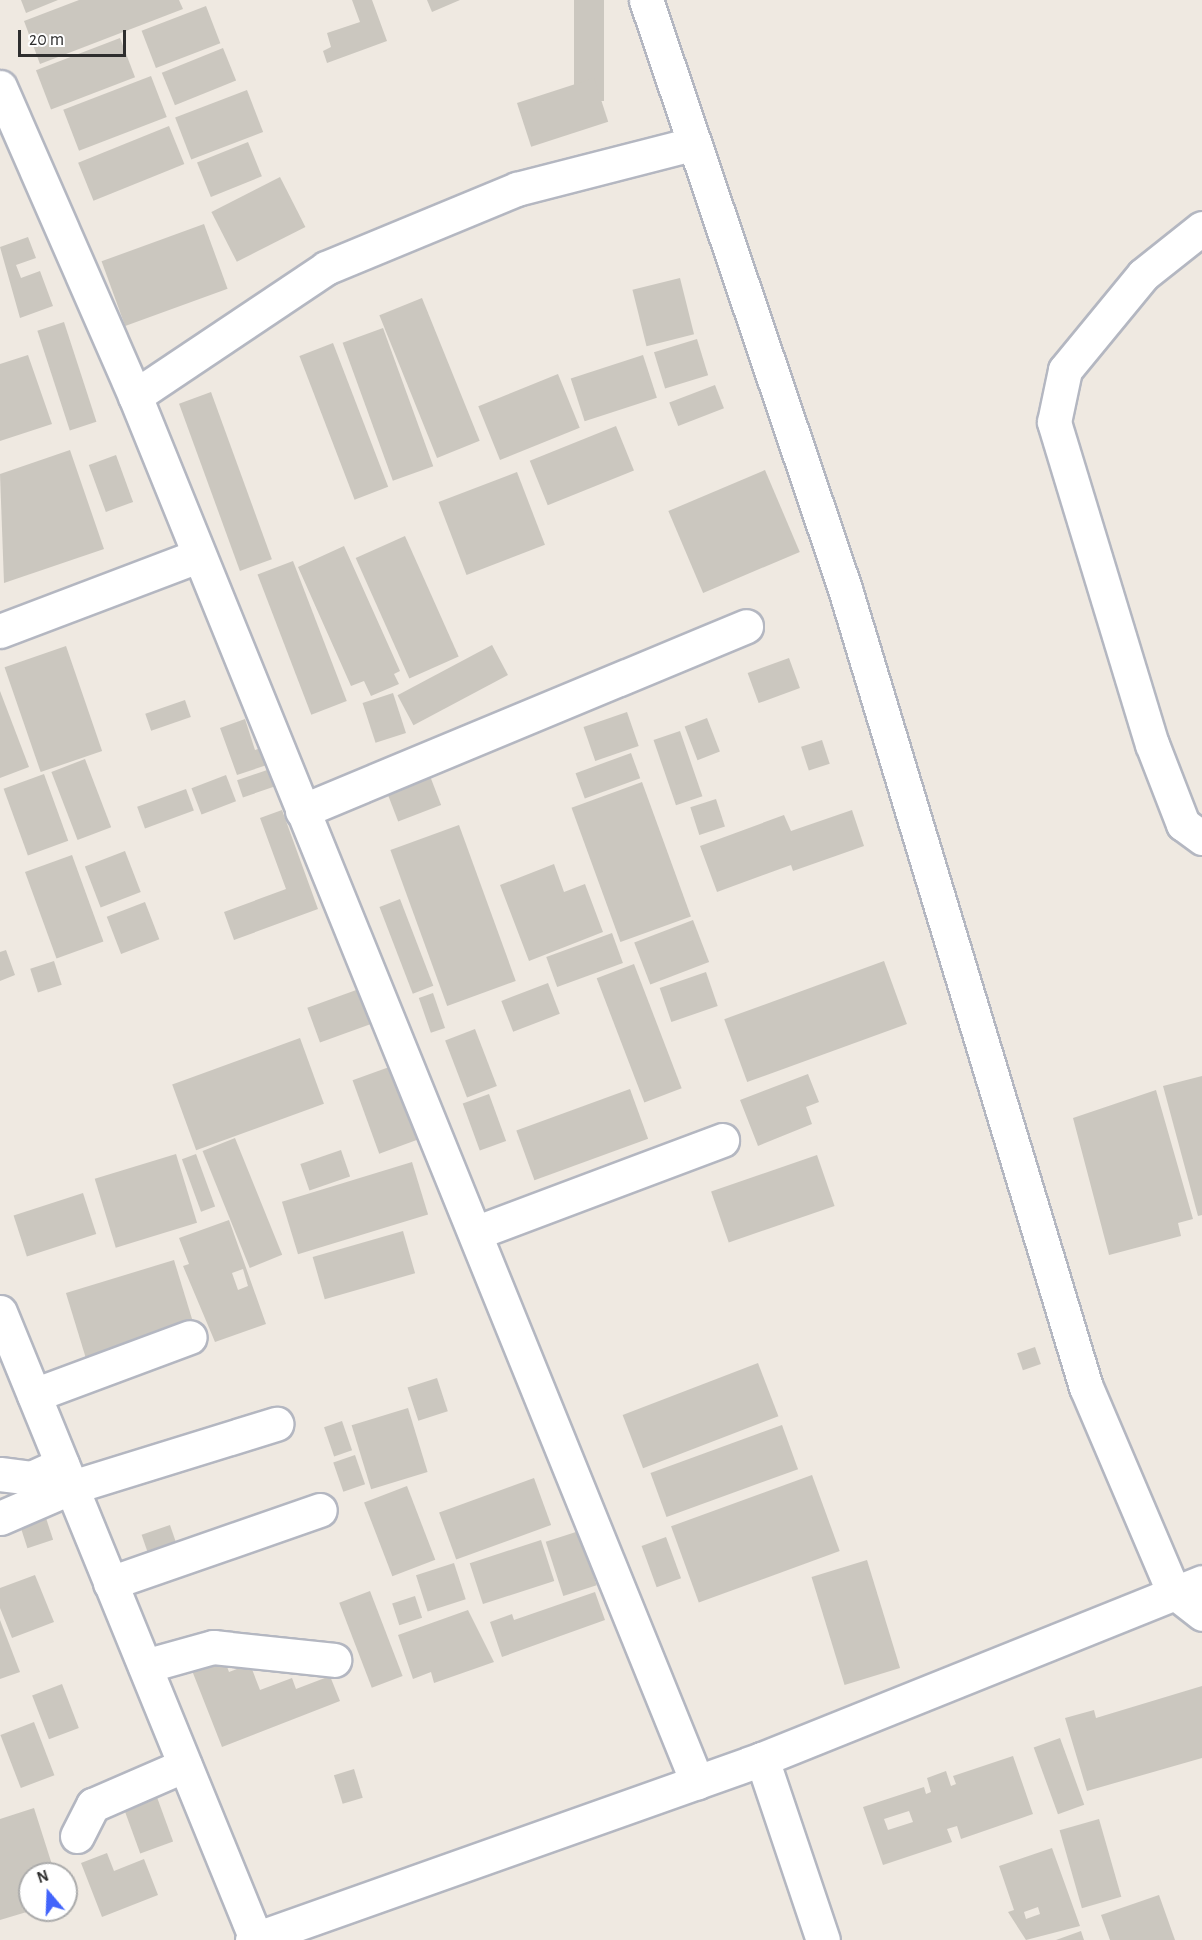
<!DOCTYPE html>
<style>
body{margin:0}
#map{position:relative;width:1202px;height:1940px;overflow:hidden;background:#efe9e1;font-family:"Alegreya Sans",sans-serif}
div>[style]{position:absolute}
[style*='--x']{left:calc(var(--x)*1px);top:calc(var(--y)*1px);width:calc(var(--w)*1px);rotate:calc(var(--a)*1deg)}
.building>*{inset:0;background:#cbc7bf;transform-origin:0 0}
.roads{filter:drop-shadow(2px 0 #b4b7c1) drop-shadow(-2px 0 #b4b7c1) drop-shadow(0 2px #b4b7c1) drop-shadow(0 -2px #b4b7c1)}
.minor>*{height:33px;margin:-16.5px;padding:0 16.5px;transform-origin:16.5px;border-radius:16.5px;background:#fff}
span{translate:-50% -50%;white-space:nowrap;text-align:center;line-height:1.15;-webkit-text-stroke:5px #fff;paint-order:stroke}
.north{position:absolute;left:18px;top:1862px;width:60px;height:60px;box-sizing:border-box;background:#fff;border:2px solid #ababab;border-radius:50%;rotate:341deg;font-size:16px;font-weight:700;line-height:24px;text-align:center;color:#2e2e2e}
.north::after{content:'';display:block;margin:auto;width:21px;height:27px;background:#4264fb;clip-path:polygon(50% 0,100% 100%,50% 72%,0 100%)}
.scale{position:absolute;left:18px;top:30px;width:108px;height:27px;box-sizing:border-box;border:3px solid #2e2e2e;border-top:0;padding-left:8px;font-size:18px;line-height:21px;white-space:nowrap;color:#2e2e2e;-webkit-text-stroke:4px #fff;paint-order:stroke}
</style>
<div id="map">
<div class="building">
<div style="clip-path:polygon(21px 0,58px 0,26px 13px)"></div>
<div style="clip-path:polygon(79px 0,179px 0,183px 9px,40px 64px,24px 21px)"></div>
<div style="clip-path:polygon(352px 0,372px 0,387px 41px,327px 63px,323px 51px,331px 47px,327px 33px,360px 22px)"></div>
<div style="clip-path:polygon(427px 0,460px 0,432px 12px)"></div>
<div style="left:574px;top:0;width:30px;height:101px"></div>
<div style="left:206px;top:6px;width:40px;height:69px;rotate:69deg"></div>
<div style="left:120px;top:38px;width:42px;height:90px;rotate:69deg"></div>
<div style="left:223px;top:48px;width:35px;height:66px;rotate:68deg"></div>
<div style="left:151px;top:76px;width:44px;height:94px;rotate:69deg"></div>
<div style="left:594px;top:78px;width:46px;height:81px;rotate:72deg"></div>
<div style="left:247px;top:90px;width:45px;height:77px;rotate:69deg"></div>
<div style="left:169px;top:126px;width:41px;height:98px;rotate:68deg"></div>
<div style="left:248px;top:142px;width:37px;height:55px;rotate:68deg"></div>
<div style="left:280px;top:177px;width:56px;height:77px;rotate:63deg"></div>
<div style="left:204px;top:224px;width:69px;height:109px;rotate:70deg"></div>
<div style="clip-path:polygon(28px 237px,36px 258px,16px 265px,21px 278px,40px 271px,53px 306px,20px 318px,0 247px)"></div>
<div style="left:680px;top:278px;width:58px;height:49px;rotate:76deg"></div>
<div style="left:422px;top:298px;width:154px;height:46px;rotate:68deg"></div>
<div style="left:64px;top:322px;width:105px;height:28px;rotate:72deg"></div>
<div style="left:383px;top:328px;width:147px;height:43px;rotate:70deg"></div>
<div style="left:697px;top:339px;width:38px;height:45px;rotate:73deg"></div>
<div style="left:333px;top:343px;width:154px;height:36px;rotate:69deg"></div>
<div style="clip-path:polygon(28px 355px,52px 424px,0 441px,0 364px)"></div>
<div style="left:643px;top:355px;width:45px;height:76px;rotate:72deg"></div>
<div style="left:558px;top:374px;width:58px;height:86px;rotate:68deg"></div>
<div style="left:715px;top:385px;width:25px;height:49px;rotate:69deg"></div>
<div style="left:211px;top:392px;width:178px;height:34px;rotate:70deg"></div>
<div style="left:616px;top:426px;width:48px;height:93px;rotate:68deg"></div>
<div style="clip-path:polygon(70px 450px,104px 549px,4px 583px,0 474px)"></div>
<div style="left:116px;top:455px;width:50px;height:29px;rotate:70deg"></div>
<div style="left:765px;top:470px;width:89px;height:105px;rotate:67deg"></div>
<div style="left:517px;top:472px;width:78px;height:84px;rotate:69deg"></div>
<div style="left:405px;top:536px;width:132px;height:54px;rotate:66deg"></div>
<div style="clip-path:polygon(344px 546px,400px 671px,394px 674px,399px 684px,371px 696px,364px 681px,351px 686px,298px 567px)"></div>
<div style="left:293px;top:561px;width:150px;height:38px;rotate:69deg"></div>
<div style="left:492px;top:645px;width:34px;height:107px;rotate:62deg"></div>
<div style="left:66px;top:646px;width:111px;height:65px;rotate:71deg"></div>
<div style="left:789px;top:658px;width:32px;height:44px;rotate:70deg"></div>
<div style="clip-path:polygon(0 691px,29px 767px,0 778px)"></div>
<div style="left:393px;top:693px;width:42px;height:32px;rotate:72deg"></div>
<div style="left:185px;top:700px;width:18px;height:42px;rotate:71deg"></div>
<div style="left:627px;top:712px;width:36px;height:46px;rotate:71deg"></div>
<div style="left:707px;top:718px;width:36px;height:24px;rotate:69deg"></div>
<div style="clip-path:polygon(245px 719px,255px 750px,273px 744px,279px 761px,237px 775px,220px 728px)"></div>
<div style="left:680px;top:731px;width:69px;height:28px;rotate:71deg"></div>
<div style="left:822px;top:740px;width:25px;height:22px;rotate:72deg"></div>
<div style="left:631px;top:753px;width:27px;height:59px;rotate:70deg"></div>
<div style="left:85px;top:759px;width:73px;height:36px;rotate:69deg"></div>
<div style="left:273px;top:768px;width:18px;height:38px;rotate:71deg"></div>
<div style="left:44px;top:774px;width:71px;height:43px;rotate:70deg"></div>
<div style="left:226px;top:775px;width:28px;height:37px;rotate:69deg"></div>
<div style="left:430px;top:776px;width:31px;height:46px;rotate:69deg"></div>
<div style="left:642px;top:782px;width:143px;height:75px;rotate:70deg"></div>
<div style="left:186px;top:789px;width:23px;height:52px;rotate:70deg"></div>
<div style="left:716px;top:799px;width:29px;height:27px;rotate:72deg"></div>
<div style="clip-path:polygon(282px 810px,318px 909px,234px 940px,224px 912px,286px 889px,260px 818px)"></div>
<div style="clip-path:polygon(852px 810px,864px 846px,793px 871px,791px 865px,717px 892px,700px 846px,784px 815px,791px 831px)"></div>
<div style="left:459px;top:825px;width:166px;height:73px;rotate:70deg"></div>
<div style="left:125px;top:851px;width:44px;height:43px;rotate:69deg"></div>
<div style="left:72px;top:855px;width:92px;height:50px;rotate:70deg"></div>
<div style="clip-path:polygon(554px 864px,564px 892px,585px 884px,603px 932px,529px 961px,500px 885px)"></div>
<div style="left:400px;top:899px;width:93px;height:22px;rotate:69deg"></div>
<div style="left:145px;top:902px;width:40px;height:41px;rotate:69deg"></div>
<div style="left:693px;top:920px;width:45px;height:63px;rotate:69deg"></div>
<div style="left:612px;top:933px;width:32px;height:70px;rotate:70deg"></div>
<div style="clip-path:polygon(6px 950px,15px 975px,0 981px,0 952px)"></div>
<div style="left:54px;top:961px;width:25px;height:25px;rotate:72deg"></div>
<div style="left:884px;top:961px;width:67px;height:170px;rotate:70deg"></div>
<div style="left:634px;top:964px;width:133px;height:40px;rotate:69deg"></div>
<div style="left:706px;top:972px;width:36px;height:49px;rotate:71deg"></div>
<div style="left:548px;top:983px;width:33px;height:50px;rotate:69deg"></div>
<div style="left:359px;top:989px;width:37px;height:55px;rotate:70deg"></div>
<div style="left:433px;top:993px;width:37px;height:15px;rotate:71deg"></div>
<div style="left:475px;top:1029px;width:61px;height:32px;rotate:69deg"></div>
<div style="left:300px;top:1038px;width:70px;height:136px;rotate:70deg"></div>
<div style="left:392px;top:1066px;width:78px;height:42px;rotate:70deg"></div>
<div style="clip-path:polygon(808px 1074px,819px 1102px,806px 1107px,812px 1124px,758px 1146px,740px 1100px)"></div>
<div style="clip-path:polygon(1202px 1076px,1202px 1215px,1198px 1216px,1163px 1086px)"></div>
<div style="left:630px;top:1089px;width:53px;height:121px;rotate:70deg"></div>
<div style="clip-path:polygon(1156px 1090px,1193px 1219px,1178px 1223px,1181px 1236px,1109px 1255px,1073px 1118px)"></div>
<div style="left:489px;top:1094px;width:50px;height:28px;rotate:70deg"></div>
<div style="left:235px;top:1138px;width:126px;height:35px;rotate:68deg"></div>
<div style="left:341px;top:1150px;width:28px;height:43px;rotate:71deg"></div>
<div style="left:176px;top:1154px;width:72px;height:85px;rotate:73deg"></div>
<div style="left:196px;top:1154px;width:56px;height:15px;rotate:70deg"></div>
<div style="left:817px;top:1155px;width:54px;height:112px;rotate:71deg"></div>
<div style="left:412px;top:1162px;width:55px;height:136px;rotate:73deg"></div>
<div style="left:83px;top:1193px;width:43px;height:73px;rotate:72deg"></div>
<div style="clip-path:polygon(evenodd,229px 1220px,266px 1324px,215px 1342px,183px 1266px,189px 1264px,179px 1238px,229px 1220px,243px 1269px,248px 1286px,238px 1290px,232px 1273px,243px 1269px)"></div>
<div style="left:403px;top:1231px;width:44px;height:94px;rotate:74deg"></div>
<div style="left:174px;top:1260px;width:67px;height:113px;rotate:73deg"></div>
<div style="left:1035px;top:1347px;width:18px;height:19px;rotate:71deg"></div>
<div style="left:758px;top:1363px;width:57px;height:145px;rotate:69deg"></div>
<div style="left:437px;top:1378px;width:35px;height:31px;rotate:72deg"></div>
<div style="left:408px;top:1408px;width:67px;height:59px;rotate:73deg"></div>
<div style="left:342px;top:1421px;width:31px;height:19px;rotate:71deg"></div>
<div style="left:782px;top:1425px;width:47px;height:140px;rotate:70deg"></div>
<div style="left:355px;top:1455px;width:31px;height:23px;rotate:71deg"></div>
<div style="left:812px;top:1475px;width:81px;height:150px;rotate:70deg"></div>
<div style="left:534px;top:1478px;width:50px;height:101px;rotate:70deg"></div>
<div style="left:407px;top:1486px;width:79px;height:46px;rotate:69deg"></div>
<div style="left:46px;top:1518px;width:23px;height:27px;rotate:72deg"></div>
<div style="left:170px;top:1525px;width:24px;height:30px;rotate:71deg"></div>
<div style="left:579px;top:1531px;width:57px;height:35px;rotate:72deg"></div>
<div style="left:666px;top:1537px;width:44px;height:26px;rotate:70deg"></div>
<div style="left:541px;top:1540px;width:43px;height:75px;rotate:72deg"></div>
<div style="left:867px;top:1560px;width:113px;height:58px;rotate:73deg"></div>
<div style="left:454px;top:1563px;width:38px;height:40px;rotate:72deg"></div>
<div style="clip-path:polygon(35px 1575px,54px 1622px,12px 1638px,0 1608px,0 1588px)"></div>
<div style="left:370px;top:1591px;width:91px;height:33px;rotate:69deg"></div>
<div style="clip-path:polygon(595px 1592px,605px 1620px,502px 1657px,490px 1622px,512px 1614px,514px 1620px)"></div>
<div style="left:415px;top:1596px;width:23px;height:24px;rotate:72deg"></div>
<div style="clip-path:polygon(468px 1610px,494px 1662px,434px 1683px,431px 1672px,413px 1679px,398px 1635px)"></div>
<div style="clip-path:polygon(0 1620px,20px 1672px,0 1679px)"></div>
<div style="clip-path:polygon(223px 1656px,229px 1672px,250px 1664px,260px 1690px,292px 1678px,296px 1689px,330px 1676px,340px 1701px,222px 1747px,191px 1668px)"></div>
<div style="left:62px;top:1684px;width:47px;height:32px;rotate:69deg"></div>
<div style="clip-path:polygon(1202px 1686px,1202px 1758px,1087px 1791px,1065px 1718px,1094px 1710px,1096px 1718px)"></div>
<div style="left:34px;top:1722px;width:57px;height:36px;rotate:69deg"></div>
<div style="left:1060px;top:1738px;width:71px;height:28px;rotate:70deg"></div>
<div style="clip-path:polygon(evenodd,1013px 1756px,1033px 1814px,961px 1839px,957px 1826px,947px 1829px,952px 1842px,883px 1865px,863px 1807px,924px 1787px,926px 1794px,931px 1792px,927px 1778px,946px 1771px,951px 1786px,956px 1784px,953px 1776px,1013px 1756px,909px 1811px,913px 1822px,888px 1830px,884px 1819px,909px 1811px)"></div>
<div style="left:354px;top:1769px;width:30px;height:21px;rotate:73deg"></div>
<div style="left:154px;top:1789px;width:56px;height:35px;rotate:70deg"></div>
<div style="clip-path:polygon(34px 1808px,55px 1874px,30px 1874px,30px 1911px,0 1920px,0 1819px)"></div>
<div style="left:1099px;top:1819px;width:81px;height:41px;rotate:74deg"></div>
<div style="clip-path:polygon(evenodd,1052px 1848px,1080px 1926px,1026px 1940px,1008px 1912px,1014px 1910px,999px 1866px,1052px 1848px,1038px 1907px,1040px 1914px,1026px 1919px,1024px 1912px,1038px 1907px)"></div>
<div style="clip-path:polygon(107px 1853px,114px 1871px,144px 1859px,158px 1895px,102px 1917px,81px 1863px)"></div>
<div style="clip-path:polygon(1159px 1895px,1175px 1940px,1110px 1940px,1101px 1915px)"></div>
<div style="clip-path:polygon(1081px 1931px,1084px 1940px,1056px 1940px)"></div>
</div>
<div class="roads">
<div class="minor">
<div style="--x:646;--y:0;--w:622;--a:71.33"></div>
<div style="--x:845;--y:589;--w:834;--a:73.2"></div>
<div style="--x:1086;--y:1387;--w:222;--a:66.9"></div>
<div style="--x:1173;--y:1591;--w:37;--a:38"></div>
<div style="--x:0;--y:87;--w:337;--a:66.4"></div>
<div style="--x:135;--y:396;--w:1496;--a:67.93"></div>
<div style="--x:1202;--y:228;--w:75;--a:141.5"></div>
<div style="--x:1143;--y:275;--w:123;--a:129.4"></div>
<div style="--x:1065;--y:370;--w:53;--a:101.9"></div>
<div style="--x:1054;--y:422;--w:337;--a:73.1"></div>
<div style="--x:1152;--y:744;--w:86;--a:68.8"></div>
<div style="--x:1183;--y:824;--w:24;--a:36"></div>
<div style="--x:135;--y:396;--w:230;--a:-33.8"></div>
<div style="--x:326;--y:268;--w:207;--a:-22.5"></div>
<div style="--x:517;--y:189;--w:181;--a:-14.4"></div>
<div style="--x:0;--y:631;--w:211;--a:-20.8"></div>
<div style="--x:302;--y:811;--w:481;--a:-22.6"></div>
<div style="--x:475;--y:1233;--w:264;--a:-20.6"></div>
<div style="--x:0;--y:1312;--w:677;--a:67.79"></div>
<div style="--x:34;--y:1395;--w:166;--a:-20.4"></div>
<div style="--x:0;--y:1474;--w:31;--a:7"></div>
<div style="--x:31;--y:1478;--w:34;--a:-24"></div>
<div style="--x:0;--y:1518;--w:78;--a:-23.3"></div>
<div style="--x:72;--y:1487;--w:214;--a:-17.2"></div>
<div style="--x:110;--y:1583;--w:222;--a:-19.2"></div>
<div style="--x:145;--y:1666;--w:71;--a:-15.6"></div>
<div style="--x:213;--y:1647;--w:122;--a:6.1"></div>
<div style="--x:762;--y:1759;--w:191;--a:71.4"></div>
<div style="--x:77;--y:1836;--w:35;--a:-63"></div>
<div style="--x:93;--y:1805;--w:100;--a:-23.5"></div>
<div style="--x:252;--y:1940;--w:541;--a:-19.54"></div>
<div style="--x:762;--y:1759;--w:474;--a:-21.9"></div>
</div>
</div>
<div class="north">N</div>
<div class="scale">20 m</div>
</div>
